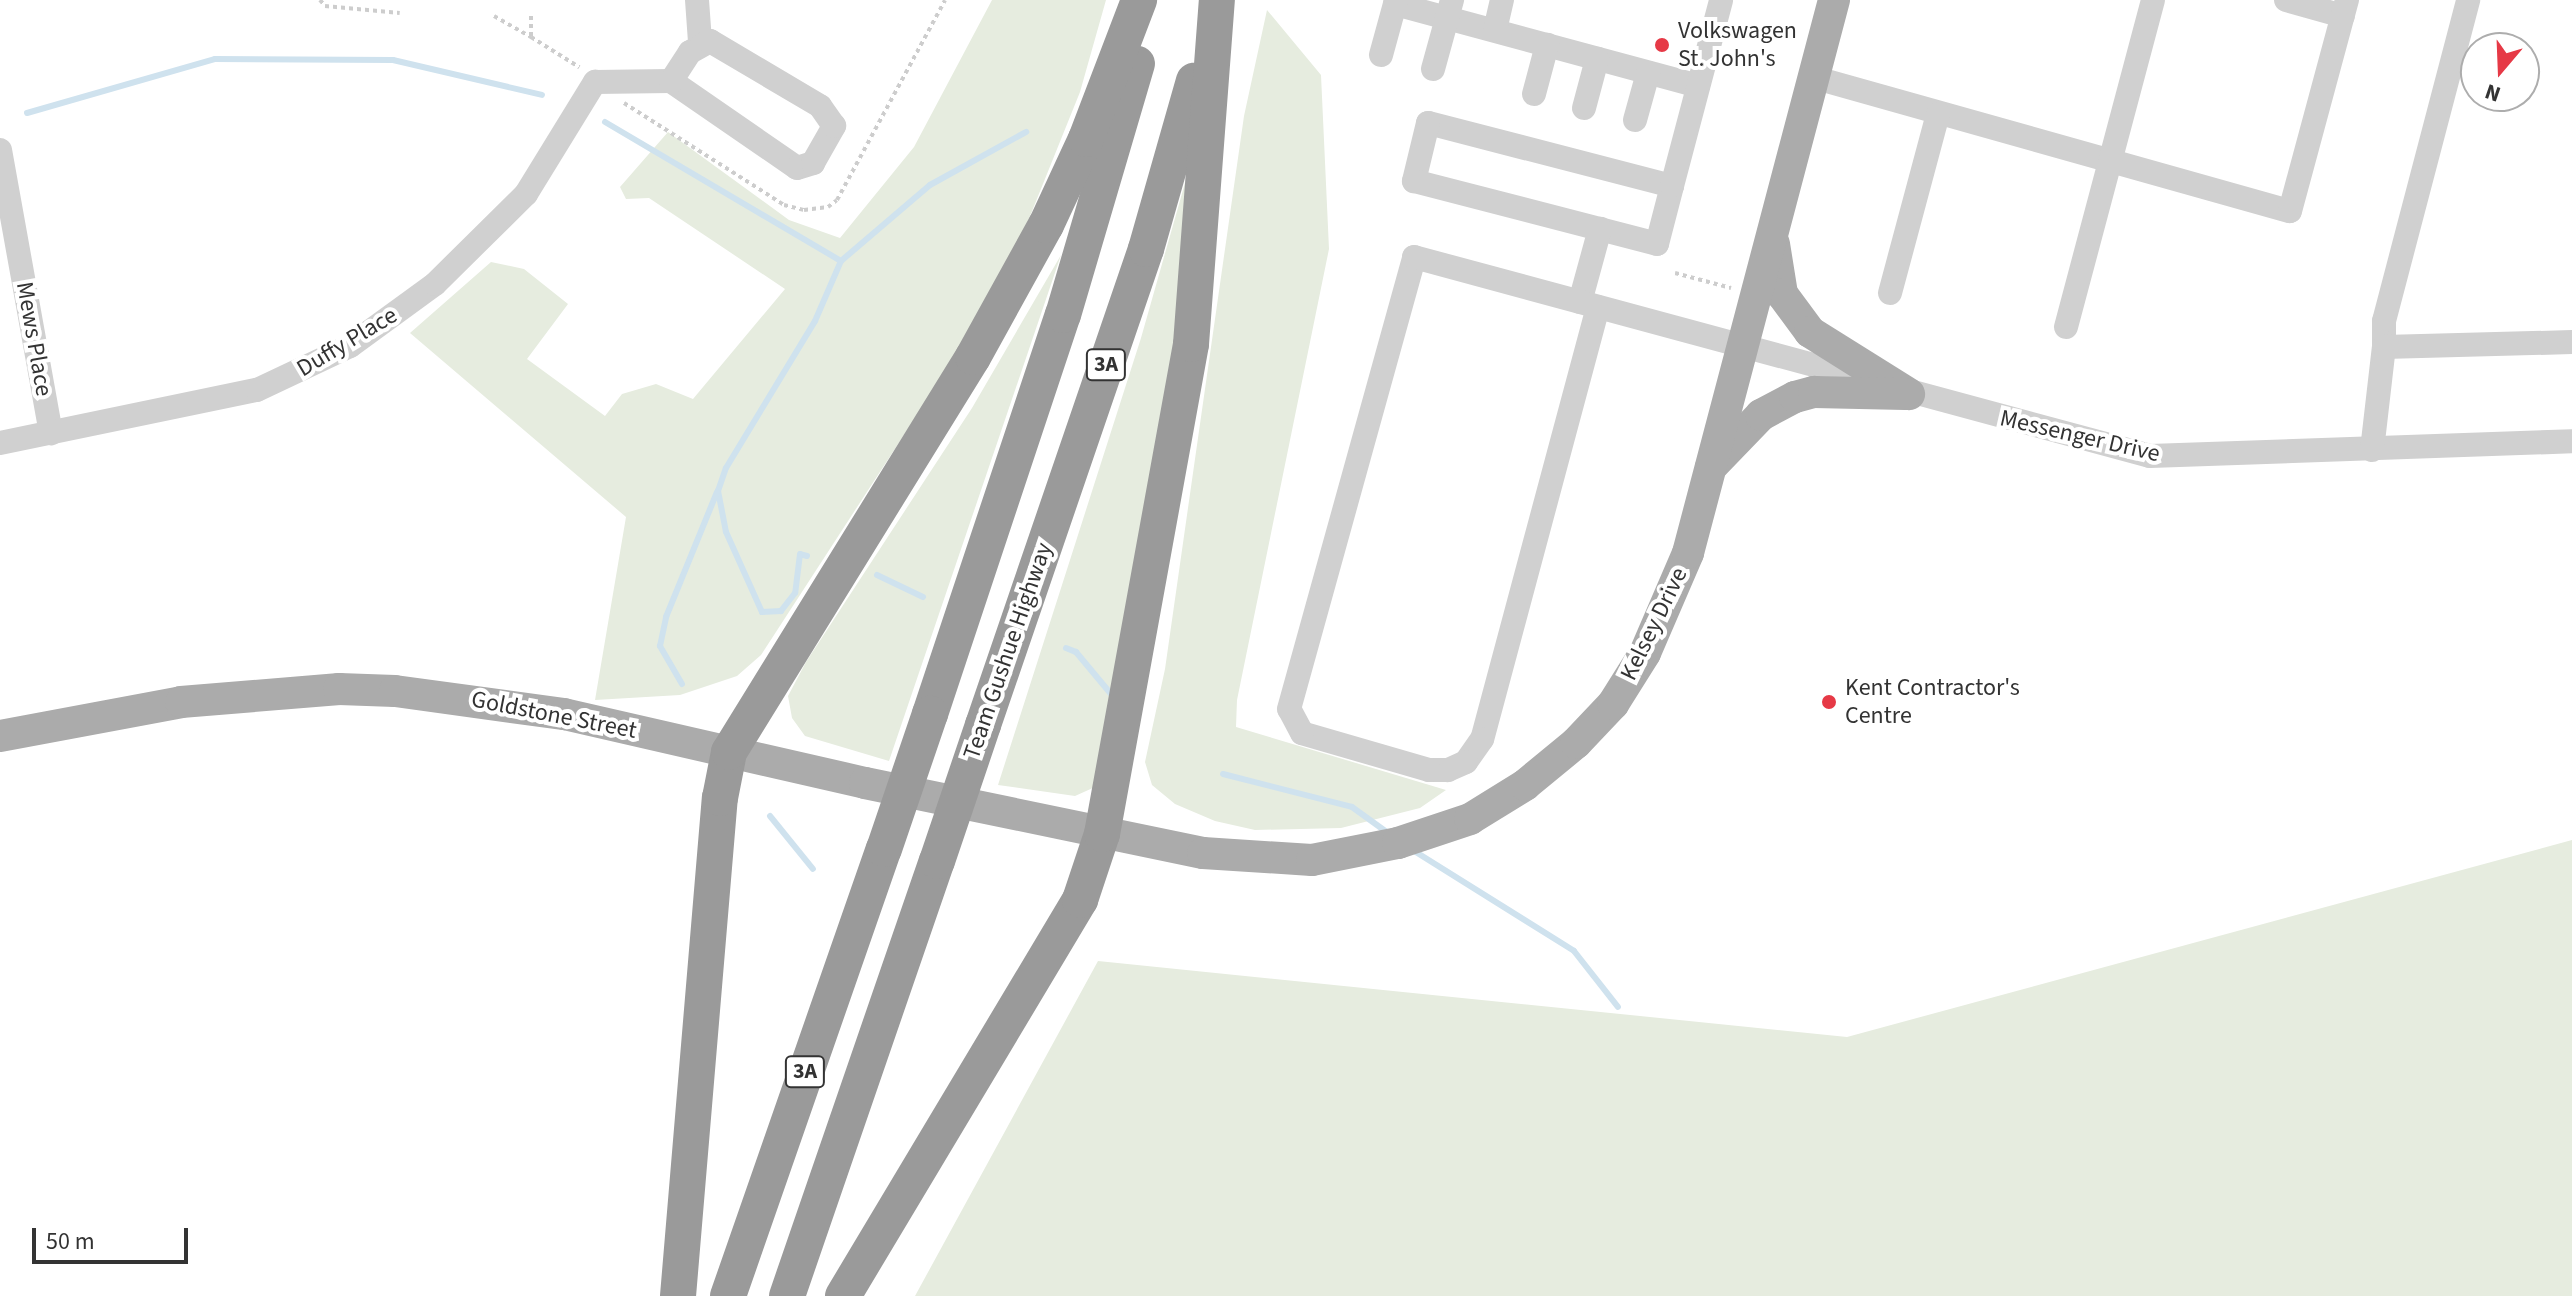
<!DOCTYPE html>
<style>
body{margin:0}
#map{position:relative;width:2572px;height:1296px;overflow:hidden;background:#fff;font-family:"Source Sans 3",sans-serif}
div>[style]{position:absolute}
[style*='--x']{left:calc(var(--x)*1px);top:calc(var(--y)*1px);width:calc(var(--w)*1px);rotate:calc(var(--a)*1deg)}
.green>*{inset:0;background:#e6ecdf}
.stream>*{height:6px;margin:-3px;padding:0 3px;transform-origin:3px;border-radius:3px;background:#cfe2ee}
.path>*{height:4px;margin-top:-2px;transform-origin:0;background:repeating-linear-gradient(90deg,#cdcdcd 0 4px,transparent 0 8px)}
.minor>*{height:24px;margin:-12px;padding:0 12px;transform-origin:12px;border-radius:12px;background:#d0d0d0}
.major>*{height:32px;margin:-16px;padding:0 16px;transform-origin:16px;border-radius:16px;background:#ababab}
.highway>*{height:36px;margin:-18px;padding:0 18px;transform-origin:18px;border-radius:18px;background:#9a9a9a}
.highway-bridge>*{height:36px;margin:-18px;padding:0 18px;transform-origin:18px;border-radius:18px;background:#9a9a9a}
.dots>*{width:22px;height:22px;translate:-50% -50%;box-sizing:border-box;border:4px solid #fff;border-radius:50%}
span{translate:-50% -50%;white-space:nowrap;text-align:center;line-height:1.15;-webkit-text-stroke:8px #fff;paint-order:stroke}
.shield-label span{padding:2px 6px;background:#fff;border:2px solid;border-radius:6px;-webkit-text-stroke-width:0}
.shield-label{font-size:22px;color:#333;font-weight:700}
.poi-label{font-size:24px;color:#333}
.left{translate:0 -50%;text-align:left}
.street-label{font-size:24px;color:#333}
.north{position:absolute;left:2460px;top:32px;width:80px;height:80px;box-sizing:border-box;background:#fff;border:2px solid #adadad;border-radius:50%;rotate:199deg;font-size:22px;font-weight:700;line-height:32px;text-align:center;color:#333}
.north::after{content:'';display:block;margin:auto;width:28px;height:36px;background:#e63946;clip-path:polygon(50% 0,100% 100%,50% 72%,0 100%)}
.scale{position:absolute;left:32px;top:1228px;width:156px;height:36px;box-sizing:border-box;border:4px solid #333;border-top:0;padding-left:10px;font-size:24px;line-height:28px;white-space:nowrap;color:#333;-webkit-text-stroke:6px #fff;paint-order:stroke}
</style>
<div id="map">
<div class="green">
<div style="clip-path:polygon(992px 0,1106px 0,1080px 92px,1022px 236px,963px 344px,761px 655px,737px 676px,680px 695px,595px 700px,626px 517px,410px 333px,491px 262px,524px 269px,568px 304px,527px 359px,605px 416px,622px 394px,656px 384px,693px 399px,785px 289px,649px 198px,626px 199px,620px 187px,668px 132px,789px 220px,840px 238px,914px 147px)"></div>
<div style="clip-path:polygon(1267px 10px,1321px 75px,1329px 249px,1237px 700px,1236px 727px,1446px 790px,1420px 808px,1341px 828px,1255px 830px,1215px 821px,1175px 804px,1152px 785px,1145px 762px,1165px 669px,1244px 116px)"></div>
<div style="clip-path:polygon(1202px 123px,1164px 433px,1095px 787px,1075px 796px,998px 785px,1141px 338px)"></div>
<div style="clip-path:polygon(1061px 255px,889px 761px,805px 736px,792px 718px,788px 696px,806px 662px,972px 408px)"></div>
<div style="clip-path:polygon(2572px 840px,2572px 1296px,915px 1296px,1098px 961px,1847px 1037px)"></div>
</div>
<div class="stream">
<div style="--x:27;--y:113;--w:196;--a:-16"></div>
<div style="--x:215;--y:59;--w:178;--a:0.3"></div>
<div style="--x:393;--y:60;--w:153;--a:13.2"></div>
<div style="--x:605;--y:122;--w:274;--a:30.5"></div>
<div style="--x:841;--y:261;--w:117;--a:-40.5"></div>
<div style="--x:930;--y:185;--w:110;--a:-28.9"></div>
<div style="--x:807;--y:556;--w:7;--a:-164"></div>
<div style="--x:800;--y:554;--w:39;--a:97"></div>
<div style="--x:795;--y:593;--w:23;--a:128"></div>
<div style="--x:781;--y:611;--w:19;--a:177"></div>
<div style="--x:762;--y:612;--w:88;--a:-114.2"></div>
<div style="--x:726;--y:532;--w:42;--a:-101"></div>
<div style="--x:718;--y:491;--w:24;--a:-71"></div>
<div style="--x:726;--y:468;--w:172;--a:-58.8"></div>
<div style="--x:815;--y:321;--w:65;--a:-66.6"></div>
<div style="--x:877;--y:575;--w:51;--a:25.6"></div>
<div style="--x:1066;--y:648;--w:11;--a:22"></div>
<div style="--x:1076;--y:652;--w:55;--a:50.2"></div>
<div style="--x:682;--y:684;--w:44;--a:-120.1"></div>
<div style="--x:660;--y:646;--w:30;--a:-78"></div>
<div style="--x:666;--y:617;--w:135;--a:-67.8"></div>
<div style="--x:1223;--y:774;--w:133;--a:14.3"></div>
<div style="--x:1352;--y:807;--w:44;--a:35.8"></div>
<div style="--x:770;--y:816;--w:68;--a:50.9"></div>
<div style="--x:1411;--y:849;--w:192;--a:32"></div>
<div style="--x:1574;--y:951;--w:71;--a:51.8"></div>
</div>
<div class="path">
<div style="--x:320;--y:0;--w:8;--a:50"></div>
<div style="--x:325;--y:6;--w:75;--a:5.3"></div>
<div style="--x:494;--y:16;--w:43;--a:29.6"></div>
<div style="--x:531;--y:16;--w:21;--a:90"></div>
<div style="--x:531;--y:37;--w:57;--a:32"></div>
<div style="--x:624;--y:103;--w:190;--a:32.5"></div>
<div style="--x:784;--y:205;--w:21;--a:14"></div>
<div style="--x:804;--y:210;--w:24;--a:-7"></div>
<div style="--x:828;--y:207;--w:11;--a:-38"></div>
<div style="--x:837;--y:200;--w:227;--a:-61.6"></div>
<div style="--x:1675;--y:273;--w:58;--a:15"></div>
</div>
<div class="minor">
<div style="--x:697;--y:0;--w:42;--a:85.9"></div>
<div style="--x:2286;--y:0;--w:59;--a:15.7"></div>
<div style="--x:1395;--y:4;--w:314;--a:15.1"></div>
<div style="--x:1495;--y:30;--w:31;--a:-77"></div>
<div style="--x:1381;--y:55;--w:57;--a:-74.7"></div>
<div style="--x:1433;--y:69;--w:72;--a:-74.6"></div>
<div style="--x:1816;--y:78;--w:492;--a:15.7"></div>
<div style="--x:2290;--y:211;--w:219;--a:-74.9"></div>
<div style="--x:1534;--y:94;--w:51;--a:-75.1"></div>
<div style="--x:1584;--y:108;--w:51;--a:-75.1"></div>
<div style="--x:1635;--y:120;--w:49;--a:-74.5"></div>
<div style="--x:0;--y:150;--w:288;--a:79.8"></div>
<div style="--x:1672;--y:186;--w:252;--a:-165.5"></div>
<div style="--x:1428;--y:123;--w:60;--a:103.6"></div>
<div style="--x:1414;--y:181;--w:251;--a:14.5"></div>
<div style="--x:1657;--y:244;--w:60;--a:-75.5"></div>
<div style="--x:1672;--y:186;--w:192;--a:-75.2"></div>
<div style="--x:1890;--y:293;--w:185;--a:-75"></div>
<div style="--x:1580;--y:302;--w:76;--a:-74.7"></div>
<div style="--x:1598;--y:307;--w:447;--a:105"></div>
<div style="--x:1482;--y:739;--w:28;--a:125"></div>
<div style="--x:1466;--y:762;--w:20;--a:156"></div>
<div style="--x:1448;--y:770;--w:19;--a:180"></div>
<div style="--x:1429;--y:770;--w:132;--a:-163.8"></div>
<div style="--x:1302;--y:733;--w:27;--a:-118"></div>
<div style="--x:1289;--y:709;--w:469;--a:-74.5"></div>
<div style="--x:1414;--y:257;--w:762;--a:15.13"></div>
<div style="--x:2150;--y:456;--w:422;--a:-2"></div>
<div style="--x:2066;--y:327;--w:338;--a:-75.1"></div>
<div style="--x:2384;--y:347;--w:26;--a:-90"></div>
<div style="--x:2384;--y:321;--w:332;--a:-75.3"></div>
<div style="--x:0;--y:443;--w:262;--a:-11.7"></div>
<div style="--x:257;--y:390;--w:103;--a:-25.3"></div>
<div style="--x:350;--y:346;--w:105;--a:-36.1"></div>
<div style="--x:435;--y:284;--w:128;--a:-44.7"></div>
<div style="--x:526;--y:194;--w:132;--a:-58.4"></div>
<div style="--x:595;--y:82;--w:76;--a:-0.8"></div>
<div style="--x:671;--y:81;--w:153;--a:34.6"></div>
<div style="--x:797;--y:168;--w:17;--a:-17"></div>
<div style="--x:813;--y:163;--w:43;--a:-60.4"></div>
<div style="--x:834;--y:126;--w:24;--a:-125"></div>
<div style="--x:820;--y:106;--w:128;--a:-149.4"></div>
<div style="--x:710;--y:41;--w:23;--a:151"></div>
<div style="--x:690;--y:52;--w:35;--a:123"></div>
<div style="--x:2372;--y:450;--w:104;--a:-83.4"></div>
<div style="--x:2384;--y:347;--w:188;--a:-1.5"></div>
</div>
<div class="major">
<div style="--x:1774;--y:244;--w:51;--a:80.9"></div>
<div style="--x:1782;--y:294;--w:47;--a:53.6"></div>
<div style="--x:1810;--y:332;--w:117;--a:32.1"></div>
<div style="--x:1711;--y:467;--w:72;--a:-46.1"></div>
<div style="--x:1761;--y:415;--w:38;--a:-28"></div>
<div style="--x:1795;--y:397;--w:20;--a:-15"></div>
<div style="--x:1814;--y:392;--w:91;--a:1.3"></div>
<div style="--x:0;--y:736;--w:184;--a:-10.6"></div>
<div style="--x:181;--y:702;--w:159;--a:-4.7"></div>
<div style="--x:339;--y:689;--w:56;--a:2"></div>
<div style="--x:395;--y:691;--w:171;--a:7.8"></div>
<div style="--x:564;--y:714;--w:309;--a:12.9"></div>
<div style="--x:865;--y:783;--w:345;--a:11.7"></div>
<div style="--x:1203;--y:853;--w:109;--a:3.7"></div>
<div style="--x:1312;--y:860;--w:88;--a:-11.2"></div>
<div style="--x:1398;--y:843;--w:76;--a:-18.4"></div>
<div style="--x:1470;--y:819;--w:65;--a:-31.7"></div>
<div style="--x:1525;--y:785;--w:66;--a:-39.5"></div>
<div style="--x:1576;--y:743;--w:54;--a:-46.5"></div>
<div style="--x:1613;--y:704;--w:60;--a:-57.9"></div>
<div style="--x:1645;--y:653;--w:109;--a:-66.7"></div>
<div style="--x:1688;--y:553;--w:572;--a:-75.21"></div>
</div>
<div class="highway">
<div style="--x:930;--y:714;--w:421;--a:-71.6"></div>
<div style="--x:1063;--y:315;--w:262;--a:-73.6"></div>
<div style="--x:983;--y:725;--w:503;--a:-71.1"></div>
<div style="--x:1146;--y:249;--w:175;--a:-74.1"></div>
<div style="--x:678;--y:1296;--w:500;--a:-85.2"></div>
<div style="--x:720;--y:798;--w:47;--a:-78.9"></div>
<div style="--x:729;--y:752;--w:464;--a:-58.3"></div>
<div style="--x:973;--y:357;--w:151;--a:-61.1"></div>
<div style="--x:1046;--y:225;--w:95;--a:-65.1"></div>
<div style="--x:1086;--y:139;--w:149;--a:-69.1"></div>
<div style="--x:728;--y:1296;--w:473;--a:-70.8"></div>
<div style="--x:787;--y:1296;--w:460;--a:-71"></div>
<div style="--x:843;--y:1296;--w:462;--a:-59.1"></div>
<div style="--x:1080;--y:900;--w:70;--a:-71.6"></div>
<div style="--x:1102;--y:834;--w:498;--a:-79.7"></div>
<div style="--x:1191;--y:344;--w:345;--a:-85.7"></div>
</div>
<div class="highway-bridge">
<div style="--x:884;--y:849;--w:143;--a:-71.2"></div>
<div style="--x:937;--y:861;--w:144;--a:-71.3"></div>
</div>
<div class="dots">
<div style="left:1662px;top:45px;background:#e63946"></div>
<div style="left:1829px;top:702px;background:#e63946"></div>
</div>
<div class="shield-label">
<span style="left:1106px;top:365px">3A</span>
<span style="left:805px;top:1072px">3A</span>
</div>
<div class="poi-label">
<span class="left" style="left:1678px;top:45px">Volkswagen<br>St. John's</span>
<span class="left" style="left:1845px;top:702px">Kent Contractor's<br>Centre</span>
</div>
<div class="street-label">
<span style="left:34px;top:339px;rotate:80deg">Mews Place</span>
<span style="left:347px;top:342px;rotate:-31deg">Duffy Place</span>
<span style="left:2080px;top:436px;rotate:13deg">Messenger Drive</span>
<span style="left:1654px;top:624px;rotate:-64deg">Kelsey Drive</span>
<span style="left:1008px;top:651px;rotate:-71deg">Team Gushue Highway</span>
<span style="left:554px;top:715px;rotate:11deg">Goldstone Street</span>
</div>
<div class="north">N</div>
<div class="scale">50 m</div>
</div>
